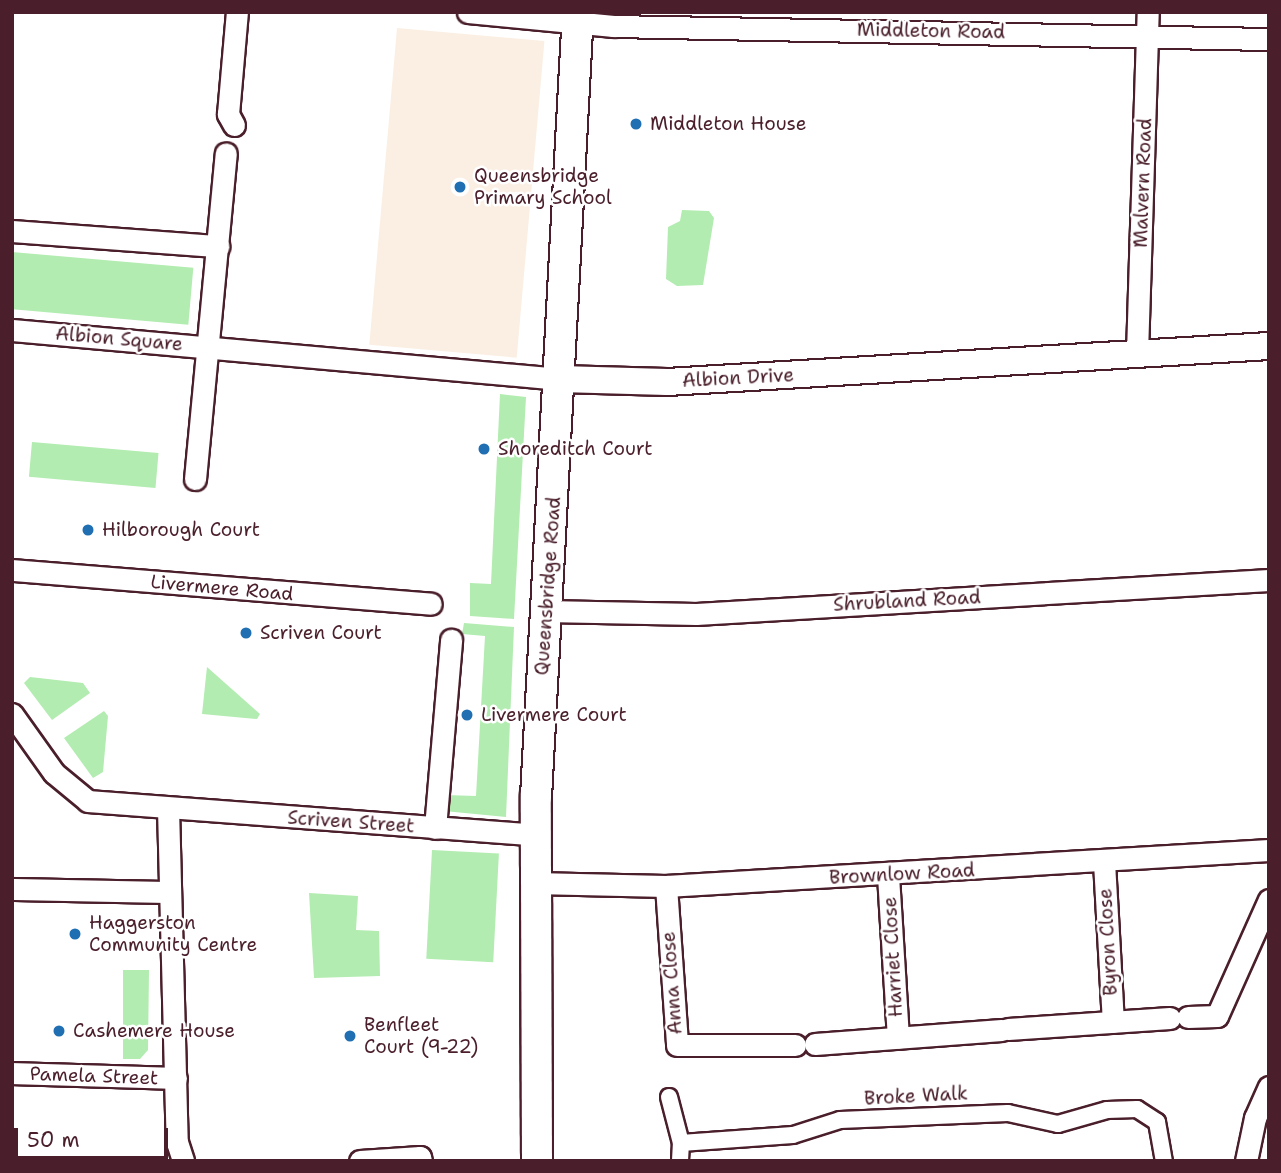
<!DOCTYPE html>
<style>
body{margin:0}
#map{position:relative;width:1281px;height:1173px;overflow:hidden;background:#fff;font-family:"Shantell Sans",sans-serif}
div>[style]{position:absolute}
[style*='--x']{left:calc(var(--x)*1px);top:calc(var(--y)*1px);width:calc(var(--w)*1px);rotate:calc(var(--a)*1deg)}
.built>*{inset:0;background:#fbefe3;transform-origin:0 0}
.green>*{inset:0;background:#b2ecb0;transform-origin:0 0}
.roads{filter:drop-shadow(2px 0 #4a1f2b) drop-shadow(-2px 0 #4a1f2b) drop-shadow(0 2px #4a1f2b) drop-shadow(0 -2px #4a1f2b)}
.pedestrian>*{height:16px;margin:-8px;padding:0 8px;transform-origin:8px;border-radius:8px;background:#fff}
.minor>*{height:21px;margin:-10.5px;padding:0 10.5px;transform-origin:10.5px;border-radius:10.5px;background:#fff}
.tertiary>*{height:26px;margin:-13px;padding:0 13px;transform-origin:13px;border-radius:13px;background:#fff}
.secondary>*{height:30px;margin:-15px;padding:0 15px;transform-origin:15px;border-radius:15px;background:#fff}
.dots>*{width:19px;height:19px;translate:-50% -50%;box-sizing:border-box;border:4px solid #fff;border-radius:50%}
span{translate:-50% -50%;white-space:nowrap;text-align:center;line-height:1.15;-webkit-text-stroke:5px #fff;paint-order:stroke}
.street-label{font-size:19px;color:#4a1f2b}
.poi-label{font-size:19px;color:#4a1f2b}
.left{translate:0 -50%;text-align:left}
.frame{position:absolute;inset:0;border:14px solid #4a1f2b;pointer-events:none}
.scale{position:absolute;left:14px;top:1128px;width:154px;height:32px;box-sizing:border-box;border:4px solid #4a1f2b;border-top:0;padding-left:9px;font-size:21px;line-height:24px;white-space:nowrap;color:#4a1f2b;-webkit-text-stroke:5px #fff;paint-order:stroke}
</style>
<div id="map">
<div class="built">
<div style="left:397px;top:28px;width:148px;height:318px;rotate:5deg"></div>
</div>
<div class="green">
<div style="clip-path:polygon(682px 210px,709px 211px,714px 218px,703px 285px,677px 286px,666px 279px,668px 227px,680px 221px)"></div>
<div style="left:12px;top:252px;width:182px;height:57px;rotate:5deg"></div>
<div style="clip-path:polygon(500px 394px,526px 397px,514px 619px,470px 616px,470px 583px,491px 584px)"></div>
<div style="left:32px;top:442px;width:127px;height:35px;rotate:5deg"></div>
<div style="clip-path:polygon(464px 623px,514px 627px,506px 817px,444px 811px,445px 795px,476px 796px,485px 636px,462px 634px)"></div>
<div style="clip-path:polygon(207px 667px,260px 714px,257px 719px,202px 714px)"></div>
<div style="clip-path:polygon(30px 677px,83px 683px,90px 693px,52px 720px,24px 683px)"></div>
<div style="clip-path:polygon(104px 711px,108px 716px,103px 772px,93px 778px,64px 738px)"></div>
<div style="left:432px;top:850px;width:67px;height:109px;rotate:3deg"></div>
<div style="clip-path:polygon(309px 893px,358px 896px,356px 930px,379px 931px,380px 976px,314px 978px)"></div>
<div style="clip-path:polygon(123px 970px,149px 970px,148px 1050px,140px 1059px,123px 1059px)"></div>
</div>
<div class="roads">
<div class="pedestrian">
<div style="--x:669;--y:1097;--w:48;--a:75.4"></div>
<div style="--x:681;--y:1143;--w:112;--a:-4.1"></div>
<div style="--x:793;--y:1135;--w:49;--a:-17.7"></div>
<div style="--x:840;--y:1120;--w:168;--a:-2.4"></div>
<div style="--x:1008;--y:1113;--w:51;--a:12.4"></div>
<div style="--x:1058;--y:1124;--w:51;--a:-15.9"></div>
<div style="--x:1107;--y:1110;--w:30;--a:-2"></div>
<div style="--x:1137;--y:1109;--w:24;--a:33"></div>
<div style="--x:1157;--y:1122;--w:40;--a:80"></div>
<div style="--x:680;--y:1161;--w:18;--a:-87"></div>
</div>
<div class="minor">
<div style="--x:468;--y:12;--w:146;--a:5.5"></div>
<div style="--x:613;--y:26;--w:656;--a:1.14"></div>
<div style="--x:234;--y:125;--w:13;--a:-119"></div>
<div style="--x:228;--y:114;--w:102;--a:-85"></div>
<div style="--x:12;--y:231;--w:207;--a:4.2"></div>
<div style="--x:12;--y:330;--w:550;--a:5.11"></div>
<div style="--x:1137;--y:353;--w:341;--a:-88.2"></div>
<div style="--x:195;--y:479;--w:327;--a:-84.6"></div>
<div style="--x:12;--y:570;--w:420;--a:4.6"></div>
<div style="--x:545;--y:611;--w:151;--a:1.1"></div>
<div style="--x:696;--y:614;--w:574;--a:-3.4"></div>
<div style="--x:12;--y:714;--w:72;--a:54.6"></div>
<div style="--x:54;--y:773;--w:44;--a:39.5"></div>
<div style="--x:88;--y:801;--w:448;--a:4.3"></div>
<div style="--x:168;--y:808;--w:334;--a:88.5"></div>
<div style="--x:177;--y:1142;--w:20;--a:72"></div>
<div style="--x:435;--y:828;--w:189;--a:-85.1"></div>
<div style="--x:1104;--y:862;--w:160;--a:86.8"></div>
<div style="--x:888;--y:875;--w:163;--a:86.5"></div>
<div style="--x:534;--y:883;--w:132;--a:1.3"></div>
<div style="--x:666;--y:886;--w:604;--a:-3.42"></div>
<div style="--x:666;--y:886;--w:159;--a:86"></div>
<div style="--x:677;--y:1045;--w:118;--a:0"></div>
<div style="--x:12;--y:889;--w:157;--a:1.1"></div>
<div style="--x:1188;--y:1017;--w:29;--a:-2"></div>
<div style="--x:1217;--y:1016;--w:127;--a:-65.9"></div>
<div style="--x:1008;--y:1029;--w:162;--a:-3.9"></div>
<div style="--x:815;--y:1044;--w:187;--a:-4.3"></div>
<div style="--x:12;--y:1073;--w:164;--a:1.7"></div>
<div style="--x:360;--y:1161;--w:60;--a:-3.8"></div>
<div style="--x:420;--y:1157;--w:4;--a:76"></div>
<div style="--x:1246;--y:1161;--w:44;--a:-78.2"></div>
<div style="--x:1255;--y:1118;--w:34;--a:-66"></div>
</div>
<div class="tertiary">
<div style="--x:560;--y:379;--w:107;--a:1.6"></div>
<div style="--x:667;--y:382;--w:603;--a:-3.42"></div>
</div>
<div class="secondary">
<div style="--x:537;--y:1161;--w:364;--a:-90.2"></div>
<div style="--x:536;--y:797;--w:786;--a:-86.94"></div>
</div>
</div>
<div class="dots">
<div style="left:636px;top:124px;background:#1f6fb2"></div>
<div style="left:460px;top:187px;background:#1f6fb2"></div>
<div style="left:484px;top:449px;background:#1f6fb2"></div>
<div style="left:88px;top:530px;background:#1f6fb2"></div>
<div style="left:246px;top:633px;background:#1f6fb2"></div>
<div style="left:467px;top:715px;background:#1f6fb2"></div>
<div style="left:75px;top:934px;background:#1f6fb2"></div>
<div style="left:59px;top:1031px;background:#1f6fb2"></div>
<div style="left:350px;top:1036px;background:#1f6fb2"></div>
</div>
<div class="street-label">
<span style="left:931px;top:31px;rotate:1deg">Middleton Road</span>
<span style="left:1143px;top:183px;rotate:-88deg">Malvern Road</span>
<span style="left:119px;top:339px;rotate:5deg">Albion Square</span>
<span style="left:738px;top:378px;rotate:-3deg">Albion Drive</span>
<span style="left:548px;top:586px;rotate:-86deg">Queensbridge Road</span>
<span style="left:222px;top:588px;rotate:5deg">Livermere Road</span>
<span style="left:907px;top:601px;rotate:-3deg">Shrubland Road</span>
<span style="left:351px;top:822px;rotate:4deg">Scriven Street</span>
<span style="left:902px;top:874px;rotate:-3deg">Brownlow Road</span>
<span style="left:1108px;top:942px;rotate:-93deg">Byron Close</span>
<span style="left:893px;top:957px;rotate:-93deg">Harriet Close</span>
<span style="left:672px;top:983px;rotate:-94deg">Anna Close</span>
<span style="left:94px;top:1076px;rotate:2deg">Pamela Street</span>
<span style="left:916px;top:1096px;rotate:-3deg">Broke Walk</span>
</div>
<div class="poi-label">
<span class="left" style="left:650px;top:124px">Middleton House</span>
<span class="left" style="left:474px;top:187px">Queensbridge<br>Primary School</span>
<span class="left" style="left:498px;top:449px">Shoreditch Court</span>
<span class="left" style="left:102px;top:530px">Hilborough Court</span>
<span class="left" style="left:260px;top:633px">Scriven Court</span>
<span class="left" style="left:481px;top:715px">Livermere Court</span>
<span class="left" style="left:89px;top:934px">Haggerston<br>Community Centre</span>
<span class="left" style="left:364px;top:1036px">Benfleet<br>Court (9-22)</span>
<span class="left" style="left:73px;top:1031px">Cashemere House</span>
</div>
<div class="frame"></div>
<div class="scale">50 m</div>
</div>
